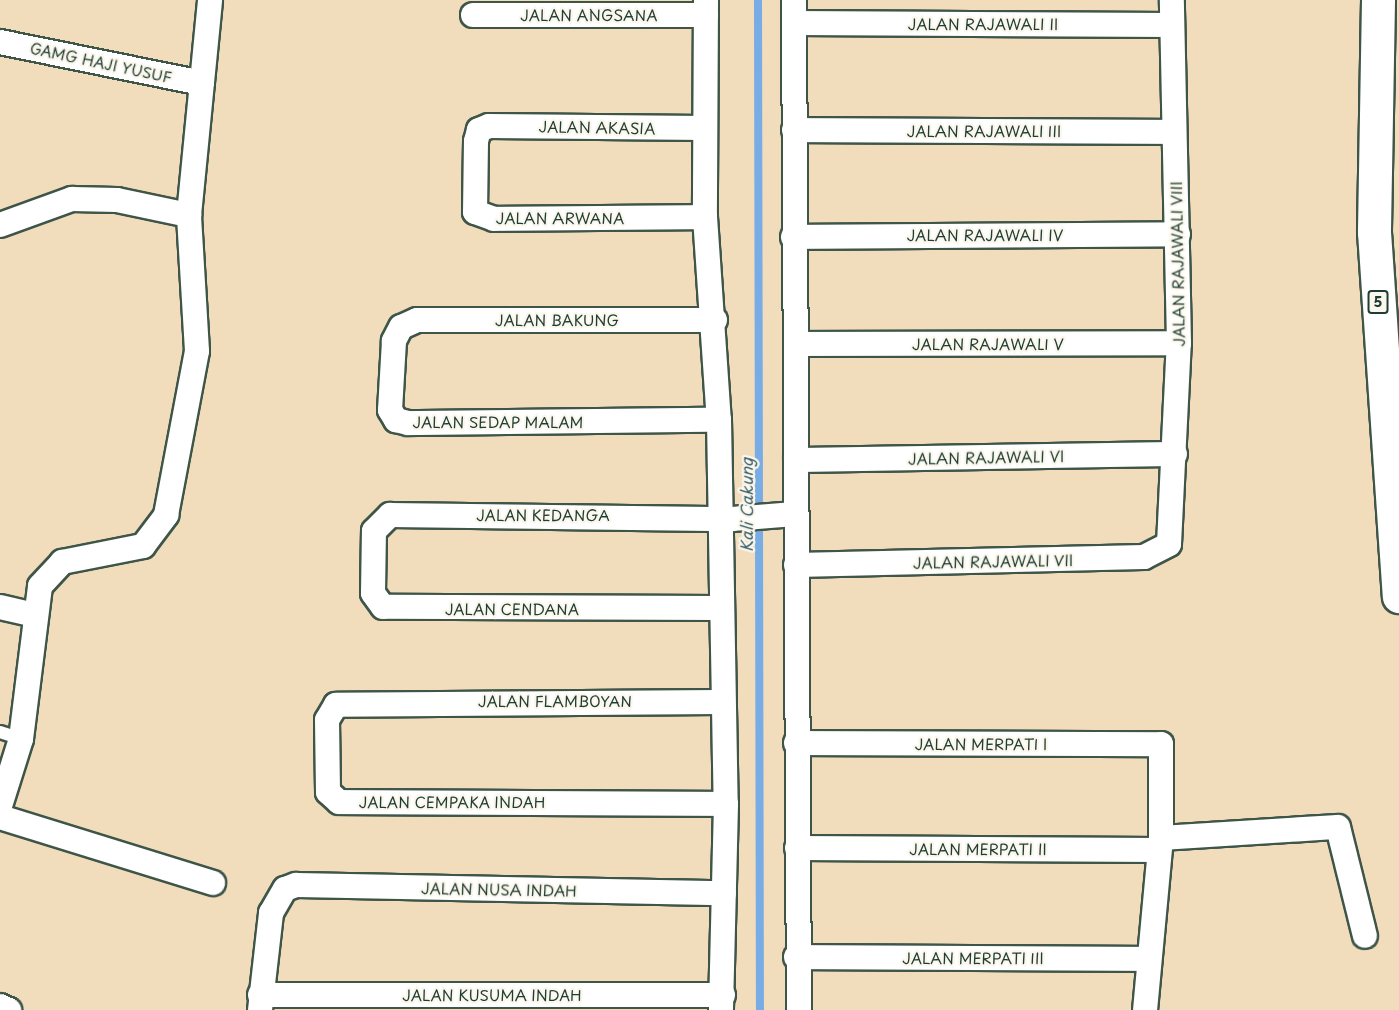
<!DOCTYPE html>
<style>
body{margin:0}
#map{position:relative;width:1399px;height:1010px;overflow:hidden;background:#f1ddbc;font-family:"Playpen Sans",sans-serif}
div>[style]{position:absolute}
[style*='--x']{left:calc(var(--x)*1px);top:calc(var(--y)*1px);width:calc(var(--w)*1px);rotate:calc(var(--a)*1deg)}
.stream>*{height:8px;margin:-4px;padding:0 4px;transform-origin:4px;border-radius:4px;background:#77ace5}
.roads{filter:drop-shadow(2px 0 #3e5548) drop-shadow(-2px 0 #3e5548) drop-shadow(0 2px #3e5548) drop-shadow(0 -2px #3e5548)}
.service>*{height:12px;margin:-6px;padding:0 6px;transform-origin:6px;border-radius:6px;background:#fff}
.minor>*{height:24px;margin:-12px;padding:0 12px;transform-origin:12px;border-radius:12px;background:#fff}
.motorway>*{height:33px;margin:-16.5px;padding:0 16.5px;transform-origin:16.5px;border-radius:16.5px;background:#fff}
span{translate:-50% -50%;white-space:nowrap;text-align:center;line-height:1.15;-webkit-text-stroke:4.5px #fbf7ec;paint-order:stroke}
.shield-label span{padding:2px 4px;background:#fbf7ec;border:2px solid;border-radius:4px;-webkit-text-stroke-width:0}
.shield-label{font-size:14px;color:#1f3d34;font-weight:700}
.street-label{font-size:15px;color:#1f3d34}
.water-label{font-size:16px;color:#395e69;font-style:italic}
</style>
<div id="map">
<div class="stream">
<div style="--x:758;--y:0;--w:1010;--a:89.89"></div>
</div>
<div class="roads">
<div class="service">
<div style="--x:0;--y:732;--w:22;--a:18"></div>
</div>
<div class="minor">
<div style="--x:706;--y:0;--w:217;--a:90.3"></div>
<div style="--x:705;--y:217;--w:203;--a:86.1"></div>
<div style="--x:719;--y:420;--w:384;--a:89"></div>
<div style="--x:726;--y:804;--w:206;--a:91.4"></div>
<div style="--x:794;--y:0;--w:1010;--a:89.72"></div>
<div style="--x:473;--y:15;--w:233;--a:0"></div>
<div style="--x:794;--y:23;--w:378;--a:0.3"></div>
<div style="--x:0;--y:42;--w:206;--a:11.5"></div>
<div style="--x:705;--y:128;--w:216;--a:-179.5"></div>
<div style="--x:489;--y:126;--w:11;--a:158"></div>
<div style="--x:479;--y:130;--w:11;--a:105"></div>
<div style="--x:476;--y:141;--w:71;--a:90.8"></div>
<div style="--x:475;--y:212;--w:20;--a:20"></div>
<div style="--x:494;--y:219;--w:211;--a:-0.5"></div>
<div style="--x:794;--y:130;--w:380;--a:0.3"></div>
<div style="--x:0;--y:225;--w:77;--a:-19.9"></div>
<div style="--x:72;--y:199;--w:45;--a:1.3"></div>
<div style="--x:117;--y:200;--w:74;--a:11.8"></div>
<div style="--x:793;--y:237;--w:385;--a:-0.4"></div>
<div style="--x:715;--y:320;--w:298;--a:180"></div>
<div style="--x:417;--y:320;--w:17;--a:156"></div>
<div style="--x:401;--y:327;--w:16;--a:117"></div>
<div style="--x:394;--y:341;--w:69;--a:93.3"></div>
<div style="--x:390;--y:410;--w:12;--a:59"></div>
<div style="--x:396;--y:420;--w:12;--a:14"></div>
<div style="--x:408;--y:423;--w:311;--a:-0.6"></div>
<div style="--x:796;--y:344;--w:383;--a:-0.1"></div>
<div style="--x:796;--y:460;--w:379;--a:-0.9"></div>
<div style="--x:796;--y:565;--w:348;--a:-1.3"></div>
<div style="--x:1144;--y:557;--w:28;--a:-27"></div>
<div style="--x:1169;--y:544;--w:201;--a:-87.2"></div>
<div style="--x:1179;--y:343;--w:343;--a:-91.2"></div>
<div style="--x:0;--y:607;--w:35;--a:13"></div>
<div style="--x:720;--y:608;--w:337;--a:-179.8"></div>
<div style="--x:383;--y:607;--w:17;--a:-126"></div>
<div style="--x:373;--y:593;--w:62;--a:-89.1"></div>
<div style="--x:374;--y:531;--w:23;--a:-45"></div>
<div style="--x:390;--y:515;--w:342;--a:0.7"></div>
<div style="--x:732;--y:519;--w:63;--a:-4.5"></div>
<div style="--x:720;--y:702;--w:384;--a:179.6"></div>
<div style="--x:336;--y:705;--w:17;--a:121"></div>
<div style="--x:327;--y:720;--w:72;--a:89.2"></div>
<div style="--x:328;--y:792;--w:15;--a:42"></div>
<div style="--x:339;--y:802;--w:387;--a:0.3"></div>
<div style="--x:796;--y:743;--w:365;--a:0.2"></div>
<div style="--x:1161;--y:744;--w:94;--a:90"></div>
<div style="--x:1161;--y:838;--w:173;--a:95.3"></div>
<div style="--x:0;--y:806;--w:70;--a:-72.6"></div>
<div style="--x:21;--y:739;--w:154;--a:-82.9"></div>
<div style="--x:40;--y:586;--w:33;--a:-47"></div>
<div style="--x:62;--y:562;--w:83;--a:-11.2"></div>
<div style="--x:143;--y:546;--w:39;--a:-53"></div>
<div style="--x:166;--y:515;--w:167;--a:-79.3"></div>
<div style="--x:197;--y:351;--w:136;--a:-93.4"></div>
<div style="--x:189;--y:215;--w:216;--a:-84.4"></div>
<div style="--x:0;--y:817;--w:223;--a:17.2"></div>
<div style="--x:1161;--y:838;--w:177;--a:-3.6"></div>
<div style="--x:1338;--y:827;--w:112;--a:76.1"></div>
<div style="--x:797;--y:848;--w:361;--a:0.3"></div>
<div style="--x:796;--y:957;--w:353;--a:0.3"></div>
<div style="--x:260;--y:995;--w:463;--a:0"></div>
<div style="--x:0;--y:1006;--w:10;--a:24"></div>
<div style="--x:260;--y:1010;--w:98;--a:-83.5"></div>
<div style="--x:271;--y:913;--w:28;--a:-60"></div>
<div style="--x:285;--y:889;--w:12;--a:-20"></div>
<div style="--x:296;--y:885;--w:428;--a:1.1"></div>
</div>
<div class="motorway">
<div style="--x:1378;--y:0;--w:232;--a:91"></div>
<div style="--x:1374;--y:232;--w:365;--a:86.1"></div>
</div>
</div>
<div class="shield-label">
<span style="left:1378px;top:302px">5</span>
</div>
<div class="street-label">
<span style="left:589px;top:15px">JALAN ANGSANA</span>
<span style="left:983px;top:24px">JALAN RAJAWALI II</span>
<span style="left:101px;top:62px;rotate:12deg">GAMG HAJI YUSUF</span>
<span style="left:597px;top:127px;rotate:1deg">JALAN AKASIA</span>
<span style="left:984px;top:131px">JALAN RAJAWALI III</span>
<span style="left:560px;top:218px">JALAN ARWANA</span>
<span style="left:985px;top:235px">JALAN RAJAWALI IV</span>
<span style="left:1177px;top:264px;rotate:-91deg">JALAN RAJAWALI VIII</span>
<span style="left:557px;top:320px">JALAN BAKUNG</span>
<span style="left:988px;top:344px">JALAN RAJAWALI V</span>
<span style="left:498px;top:422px">JALAN SEDAP MALAM</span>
<span style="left:986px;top:457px;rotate:-1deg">JALAN RAJAWALI VI</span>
<span style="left:543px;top:515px">JALAN KEDANGA</span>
<span style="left:993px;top:561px;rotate:-1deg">JALAN RAJAWALI VII</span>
<span style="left:512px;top:609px">JALAN CENDANA</span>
<span style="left:555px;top:701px">JALAN FLAMBOYAN</span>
<span style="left:981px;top:744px">JALAN MERPATI I</span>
<span style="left:452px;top:802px">JALAN CEMPAKA INDAH</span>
<span style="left:978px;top:849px">JALAN MERPATI II</span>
<span style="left:499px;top:889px;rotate:1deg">JALAN NUSA INDAH</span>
<span style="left:973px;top:958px">JALAN MERPATI III</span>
<span style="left:492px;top:995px">JALAN KUSUMA INDAH</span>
</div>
<div class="water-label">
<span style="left:746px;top:505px;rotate:-90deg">Kali Cakung</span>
</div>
</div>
